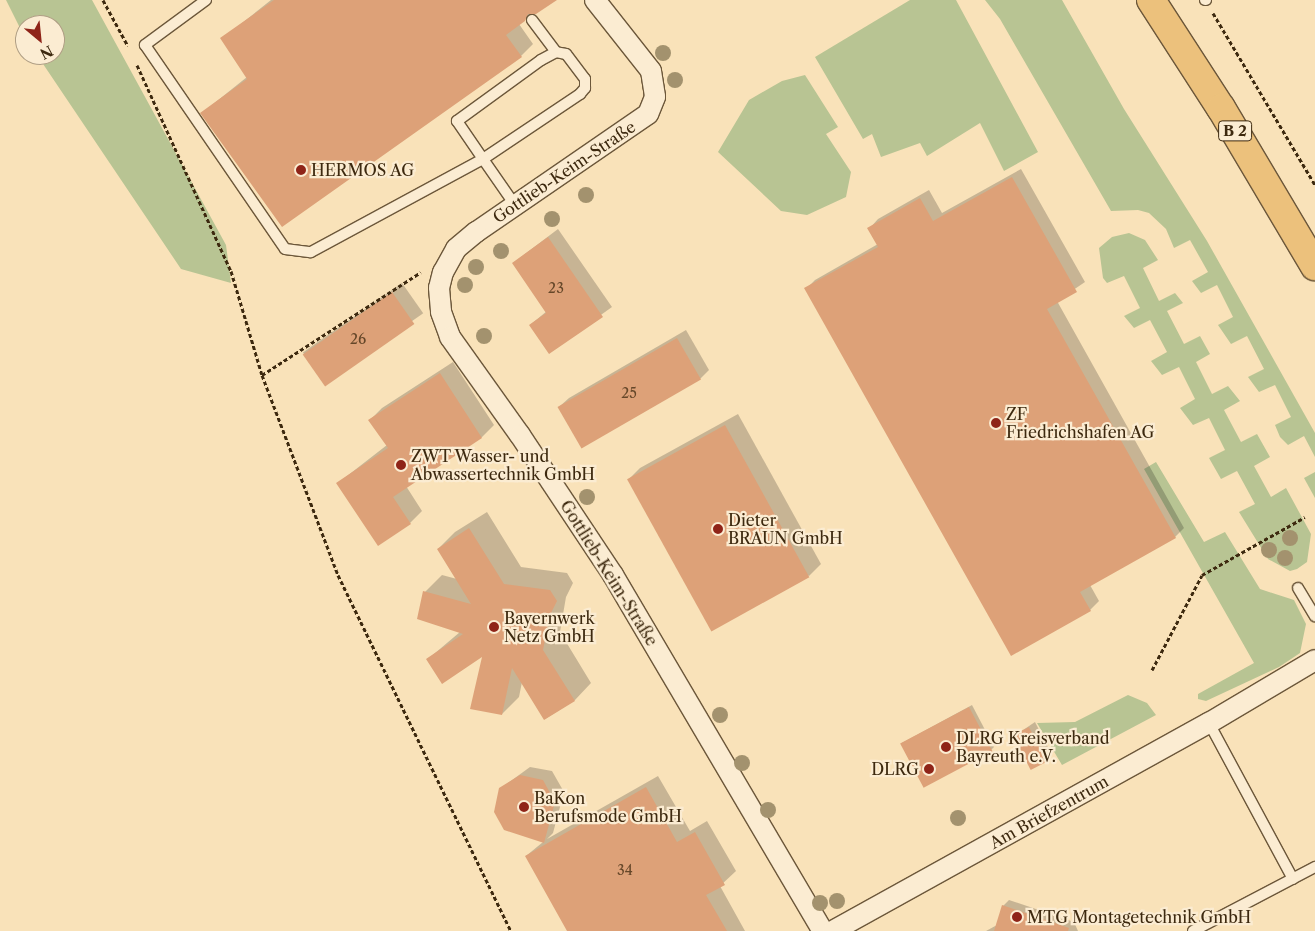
<!DOCTYPE html>
<meta charset="utf-8">
<style>
body{margin:0}
#map{position:relative;width:1315px;height:931px;overflow:hidden;background:#f9e2b9;font-family:"Libre Caslon Text",serif}
div>[style]{position:absolute}
[style*='--x']{left:calc(var(--x)*1px);top:calc(var(--y)*1px);width:calc(var(--w)*1px);rotate:calc(var(--a)*1deg)}
.green>*{inset:0;background:#b8c493}
.shadow>*{inset:0;background:#0003;transform-origin:0 0}
.building>*{inset:0;background:#dda178;transform-origin:0 0}
.path>*{height:3px;margin-top:-1.5px;transform-origin:0;background:repeating-linear-gradient(90deg,#3d290f 0 4px,transparent 0 6.5px)}
.roads{filter:drop-shadow(1px 0 #6c573a) drop-shadow(-1px 0 #6c573a) drop-shadow(0 1px #6c573a) drop-shadow(0 -1px #6c573a)}
.lane>*{height:10px;margin:-5px;padding:0 5px;transform-origin:5px;border-radius:5px;background:#fbecd2}
.street>*{height:20px;margin:-10px;padding:0 10px;transform-origin:10px;border-radius:10px;background:#fbecd2}
.primary>*{height:28px;margin:-14px;padding:0 14px;transform-origin:14px;border-radius:14px;background:#ecc17c}
.trees>*{width:16px;height:16px;margin:-8px;border-radius:50%;background:#a3926e}
.dots>*{width:14px;height:14px;translate:-50% -50%;box-sizing:border-box;border:2px solid #fbecd2;border-radius:50%}
span{translate:-50% -50%;white-space:nowrap;text-align:center;line-height:1.15;-webkit-text-stroke:4.5px #fbecd2;paint-order:stroke}
.number-label{font-size:14px;color:#654729}
.number-label span{-webkit-text-stroke-width:0}
.shield-label span{padding:1px 4px;background:#fbecd2;border:1px solid;border-radius:4px;-webkit-text-stroke-width:0}
.shield-label{font-size:15px;color:#3d290f;font-weight:700}
.poi-label{font-size:16px;color:#3d290f}
.left{translate:0 -50%;text-align:left}
.right{translate:-100% -50%;text-align:right}
.street-label{font-size:16px;color:#3d290f}
.north{position:absolute;left:15px;top:15px;width:50px;height:50px;box-sizing:border-box;background:#fbecd2;border:1px solid #af9e84;border-radius:50%;rotate:152deg;font-size:14px;font-weight:700;line-height:20px;text-align:center;color:#3d290f}
.north::after{content:'';display:block;margin:auto;width:18px;height:22px;background:#8f2418;clip-path:polygon(50% 0,100% 100%,50% 72%,0 100%)}
</style>
<div id="map">
<div class="green">
<div style="clip-path:polygon(6px 0,92px 0,226px 245px,231px 283px,181px 269px,37px 55px,55px 55px,55px 25px,25px 25px,25px 38px)"></div>
<div style="clip-path:polygon(910px 0,956px 0,1038px 152px,1004px 171px,980px 123px,927px 156px,920px 143px,881px 157px,872px 134px,863px 139px,815px 57px)"></div>
<div style="clip-path:polygon(985px 0,1062px 0,1124px 109px,1207px 241px,1315px 433px,1315px 457px,1304px 436px,1288px 445px,1280px 437px,1275px 425px,1291px 417px,1275px 385px,1259px 392px,1248px 377px,1264px 369px,1247px 336px,1231px 344px,1218px 325px,1233px 317px,1217px 285px,1201px 293px,1192px 281px,1208px 272px,1190px 240px,1174px 248px,1166px 229px,1149px 213px,1138px 210px,1111px 211px,1000px 19px)"></div>
<div style="clip-path:polygon(805px 75px,838px 127px,826px 134px,851px 172px,846px 197px,807px 215px,781px 211px,718px 152px,749px 100px,782px 81px)"></div>
<div style="clip-path:polygon(1129px 233px,1145px 240px,1158px 260px,1143px 268px,1159px 301px,1175px 293px,1183px 303px,1167px 311px,1184px 344px,1200px 336px,1210px 354px,1196px 362px,1212px 394px,1228px 386px,1240px 401px,1224px 410px,1241px 442px,1257px 434px,1270px 457px,1254px 466px,1271px 497px,1286px 488px,1311px 534px,1307px 562px,1297px 569px,1290px 571px,1268px 559px,1239px 512px,1255px 504px,1237px 471px,1221px 479px,1209px 458px,1225px 450px,1209px 418px,1193px 425px,1180px 408px,1195px 399px,1179px 367px,1162px 375px,1151px 361px,1167px 352px,1150px 320px,1134px 328px,1124px 316px,1140px 308px,1124px 276px,1107px 283px,1103px 278px,1099px 248px,1112px 237px)"></div>
<div style="clip-path:polygon(1156px 462px,1204px 542px,1225px 532px,1260px 589px,1294px 600px,1306px 624px,1300px 653px,1279px 667px,1206px 701px,1198px 699px,1198px 694px,1254px 663px,1144px 469px)"></div>
<div style="clip-path:polygon(1315px 472px,1315px 498px,1304px 478px)"></div>
<div style="clip-path:polygon(1128px 695px,1147px 703px,1156px 715px,1062px 765px,1037px 723px,1075px 722px)"></div>
</div>
<div class="shadow">
<div style="clip-path:polygon(271px 0,554px 0,519px 24px,533px 44px,521px 56px,202px 113px,247px 77px,222px 39px)"></div>
<div style="clip-path:polygon(1021px 169px,1085px 282px,1057px 301px,1184px 528px,1175px 537px,1090px 585px,1099px 601px,1090px 610px,806px 289px,815px 280px,878px 244px,869px 229px,878px 219px,929px 190px,942px 213px)"></div>
<div style="clip-path:polygon(558px 229px,612px 307px,549px 352px,530px 325px,547px 311px,513px 263px)"></div>
<div style="left:402px;top:283px;width:37px;height:121px;rotate:55deg"></div>
<div style="clip-path:polygon(686px 330px,709px 370px,700px 379px,559px 407px,569px 398px)"></div>
<div style="clip-path:polygon(453px 362px,494px 425px,482px 437px,406px 486px,422px 511px,410px 523px,338px 483px,387px 445px,370px 420px,382px 408px)"></div>
<div style="clip-path:polygon(738px 414px,821px 564px,809px 576px,628px 480px,640px 468px)"></div>
<div style="clip-path:polygon(487px 512px,521px 567px,567px 573px,573px 583px,566px 597px,560px 632px,591px 683px,575px 700px,545px 719px,522px 682px,519px 697px,502px 714px,484px 655px,428px 659px,460px 632px,425px 592px,442px 575px,457px 579px,438px 549px,455px 532px)"></div>
<div style="clip-path:polygon(972px 705px,994px 747px,991px 750px,902px 743px)"></div>
<div style="clip-path:polygon(1035px 722px,1052px 755px,1046px 761px,1014px 736px)"></div>
<div style="clip-path:polygon(530px 767px,552px 771px,564px 792px,553px 833px,547px 839px,658px 776px,690px 831px,707px 821px,736px 871px,720px 886px,745px 931px,569px 931px,526px 856px,543px 842px,501px 788px)"></div>
<div style="clip-path:polygon(1009px 900px,1074px 922px,1078px 931px,986px 931px,997px 925px,1003px 906px)"></div>
</div>
<div class="building">
<div style="clip-path:polygon(274px 0,557px 0,536px 14px,528px 14px,525px 21px,506px 35px,522px 57px,282px 227px,200px 113px,247px 79px,220px 38px)"></div>
<div style="clip-path:polygon(1012px 177px,1077px 292px,1047px 309px,1176px 538px,1080px 592px,1091px 611px,1011px 656px,804px 288px,878px 247px,867px 228px,920px 198px,933px 221px)"></div>
<div style="clip-path:polygon(548px 237px,603px 317px,549px 354px,529px 325px,546px 313px,512px 263px)"></div>
<div style="left:392px;top:292px;width:39px;height:109px;rotate:55deg"></div>
<div style="left:677px;top:338px;width:48px;height:138px;rotate:60deg"></div>
<div style="clip-path:polygon(440px 373px,482px 438px,393px 497px,411px 524px,378px 546px,336px 483px,388px 448px,368px 420px)"></div>
<div style="left:725px;top:425px;width:174px;height:112px;rotate:61deg"></div>
<div style="clip-path:polygon(469px 528px,504px 584px,550px 590px,557px 601px,550px 615px,543px 650px,575px 701px,544px 720px,512px 668px,502px 715px,470px 709px,482px 657px,442px 684px,426px 659px,463px 634px,417px 619px,423px 591px,471px 604px,437px 549px)"></div>
<div style="left:969px;top:707px;width:50px;height:78px;rotate:62deg"></div>
<div style="left:1029px;top:727px;width:39px;height:18px;rotate:63deg"></div>
<div style="clip-path:polygon(520px 775px,543px 780px,555px 802px,544px 843px,504px 830px,494px 812px,499px 788px)"></div>
<div style="clip-path:polygon(646px 787px,677px 842px,695px 832px,725px 885px,706px 895px,727px 931px,567px 931px,525px 856px)"></div>
<div style="clip-path:polygon(1002px 905px,1069px 928px,1068px 931px,994px 931px)"></div>
</div>
<div class="path">
<div style="--x:103;--y:0;--w:52;--a:61.5"></div>
<div style="--x:1213;--y:13;--w:200;--a:59.3"></div>
<div style="--x:137;--y:65;--w:226;--a:65.5"></div>
<div style="--x:231;--y:271;--w:109;--a:73.4"></div>
<div style="--x:262;--y:375;--w:214;--a:69.2"></div>
<div style="--x:338;--y:575;--w:396;--a:64.1"></div>
<div style="--x:262;--y:375;--w:189;--a:-32.9"></div>
<div style="--x:1152;--y:670;--w:107;--a:-62.2"></div>
<div style="--x:1202;--y:575;--w:118;--a:-29.4"></div>
</div>
<div class="roads">
<div class="lane">
<div style="--x:206;--y:0;--w:76;--a:143.6"></div>
<div style="--x:145;--y:45;--w:247;--a:55.5"></div>
<div style="--x:285;--y:249;--w:26;--a:7"></div>
<div style="--x:311;--y:252;--w:196;--a:-28.4"></div>
<div style="--x:483;--y:159;--w:117;--a:-33.8"></div>
<div style="--x:580;--y:94;--w:8;--a:-50"></div>
<div style="--x:585;--y:88;--w:9;--a:-90"></div>
<div style="--x:585;--y:79;--w:31;--a:-127"></div>
<div style="--x:566;--y:54;--w:10;--a:-169"></div>
<div style="--x:556;--y:52;--w:17;--a:152"></div>
<div style="--x:541;--y:60;--w:104;--a:144"></div>
<div style="--x:457;--y:121;--w:46;--a:55.6"></div>
<div style="--x:483;--y:159;--w:56;--a:55.2"></div>
<div style="--x:1205;--y:0;--w:1;--a:0"></div>
<div style="--x:532;--y:20;--w:40;--a:53"></div>
<div style="--x:1298;--y:588;--w:33;--a:59"></div>
<div style="--x:1209;--y:723;--w:177;--a:61.7"></div>
<div style="--x:1193;--y:931;--w:138;--a:-27.7"></div>
</div>
<div class="street">
<div style="--x:595;--y:0;--w:90;--a:51.7"></div>
<div style="--x:651;--y:71;--w:26;--a:81"></div>
<div style="--x:655;--y:97;--w:18;--a:112"></div>
<div style="--x:648;--y:114;--w:209;--a:145.5"></div>
<div style="--x:476;--y:232;--w:26;--a:140"></div>
<div style="--x:456;--y:249;--w:26;--a:119"></div>
<div style="--x:443;--y:272;--w:16;--a:104"></div>
<div style="--x:439;--y:288;--w:24;--a:85"></div>
<div style="--x:441;--y:312;--w:27;--a:70"></div>
<div style="--x:450;--y:337;--w:120;--a:54.5"></div>
<div style="--x:520;--y:435;--w:168;--a:56.4"></div>
<div style="--x:613;--y:575;--w:413;--a:59.5"></div>
<div style="--x:833;--y:931;--w:430;--a:-29"></div>
<div style="--x:1209;--y:723;--w:123;--a:-30.7"></div>
</div>
<div class="primary">
<div style="--x:1151;--y:0;--w:129;--a:57.1"></div>
<div style="--x:1221;--y:108;--w:184;--a:59.3"></div>
</div>
</div>
<div class="trees">
<div style="left:663px;top:53px"></div>
<div style="left:675px;top:80px"></div>
<div style="left:586px;top:195px"></div>
<div style="left:552px;top:219px"></div>
<div style="left:501px;top:251px"></div>
<div style="left:476px;top:267px"></div>
<div style="left:465px;top:285px"></div>
<div style="left:484px;top:336px"></div>
<div style="left:587px;top:497px"></div>
<div style="left:1290px;top:538px"></div>
<div style="left:1269px;top:550px"></div>
<div style="left:1285px;top:558px"></div>
<div style="left:720px;top:715px"></div>
<div style="left:742px;top:763px"></div>
<div style="left:768px;top:810px"></div>
<div style="left:958px;top:818px"></div>
<div style="left:837px;top:901px"></div>
<div style="left:820px;top:903px"></div>
</div>
<div class="dots">
<div style="left:301px;top:170px;background:#8f2418"></div>
<div style="left:996px;top:423px;background:#8f2418"></div>
<div style="left:401px;top:465px;background:#8f2418"></div>
<div style="left:718px;top:529px;background:#8f2418"></div>
<div style="left:494px;top:627px;background:#8f2418"></div>
<div style="left:946px;top:747px;background:#8f2418"></div>
<div style="left:929px;top:769px;background:#8f2418"></div>
<div style="left:524px;top:807px;background:#8f2418"></div>
<div style="left:1017px;top:917px;background:#8f2418"></div>
</div>
<div class="number-label">
<span style="left:556px;top:288px">23</span>
<span style="left:358px;top:339px">26</span>
<span style="left:629px;top:393px">25</span>
<span style="left:625px;top:870px">34</span>
</div>
<div class="shield-label">
<span style="left:1235px;top:131px">B 2</span>
</div>
<div class="poi-label">
<span class="left" style="left:311px;top:170px">HERMOS AG</span>
<span class="left" style="left:1006px;top:423px">ZF<br>Friedrichshafen AG</span>
<span class="left" style="left:411px;top:465px">ZWT Wasser- und<br>Abwassertechnik GmbH</span>
<span class="left" style="left:728px;top:529px">Dieter<br>BRAUN GmbH</span>
<span class="left" style="left:504px;top:627px">Bayernwerk<br>Netz GmbH</span>
<span class="left" style="left:956px;top:747px">DLRG Kreisverband<br>Bayreuth e.V.</span>
<span class="right" style="left:919px;top:769px">DLRG</span>
<span class="left" style="left:534px;top:807px">BaKon<br>Berufsmode GmbH</span>
<span class="left" style="left:1027px;top:917px">MTG Montagetechnik GmbH</span>
</div>
<div class="street-label">
<span style="left:564px;top:172px;rotate:-34deg">Gottlieb-Keim-Straße</span>
<span style="left:609px;top:573px;rotate:58deg">Gottlieb-Keim-Straße</span>
<span style="left:1049px;top:812px;rotate:-29deg">Am Briefzentrum</span>
</div>
<div class="north">N</div>
</div>
